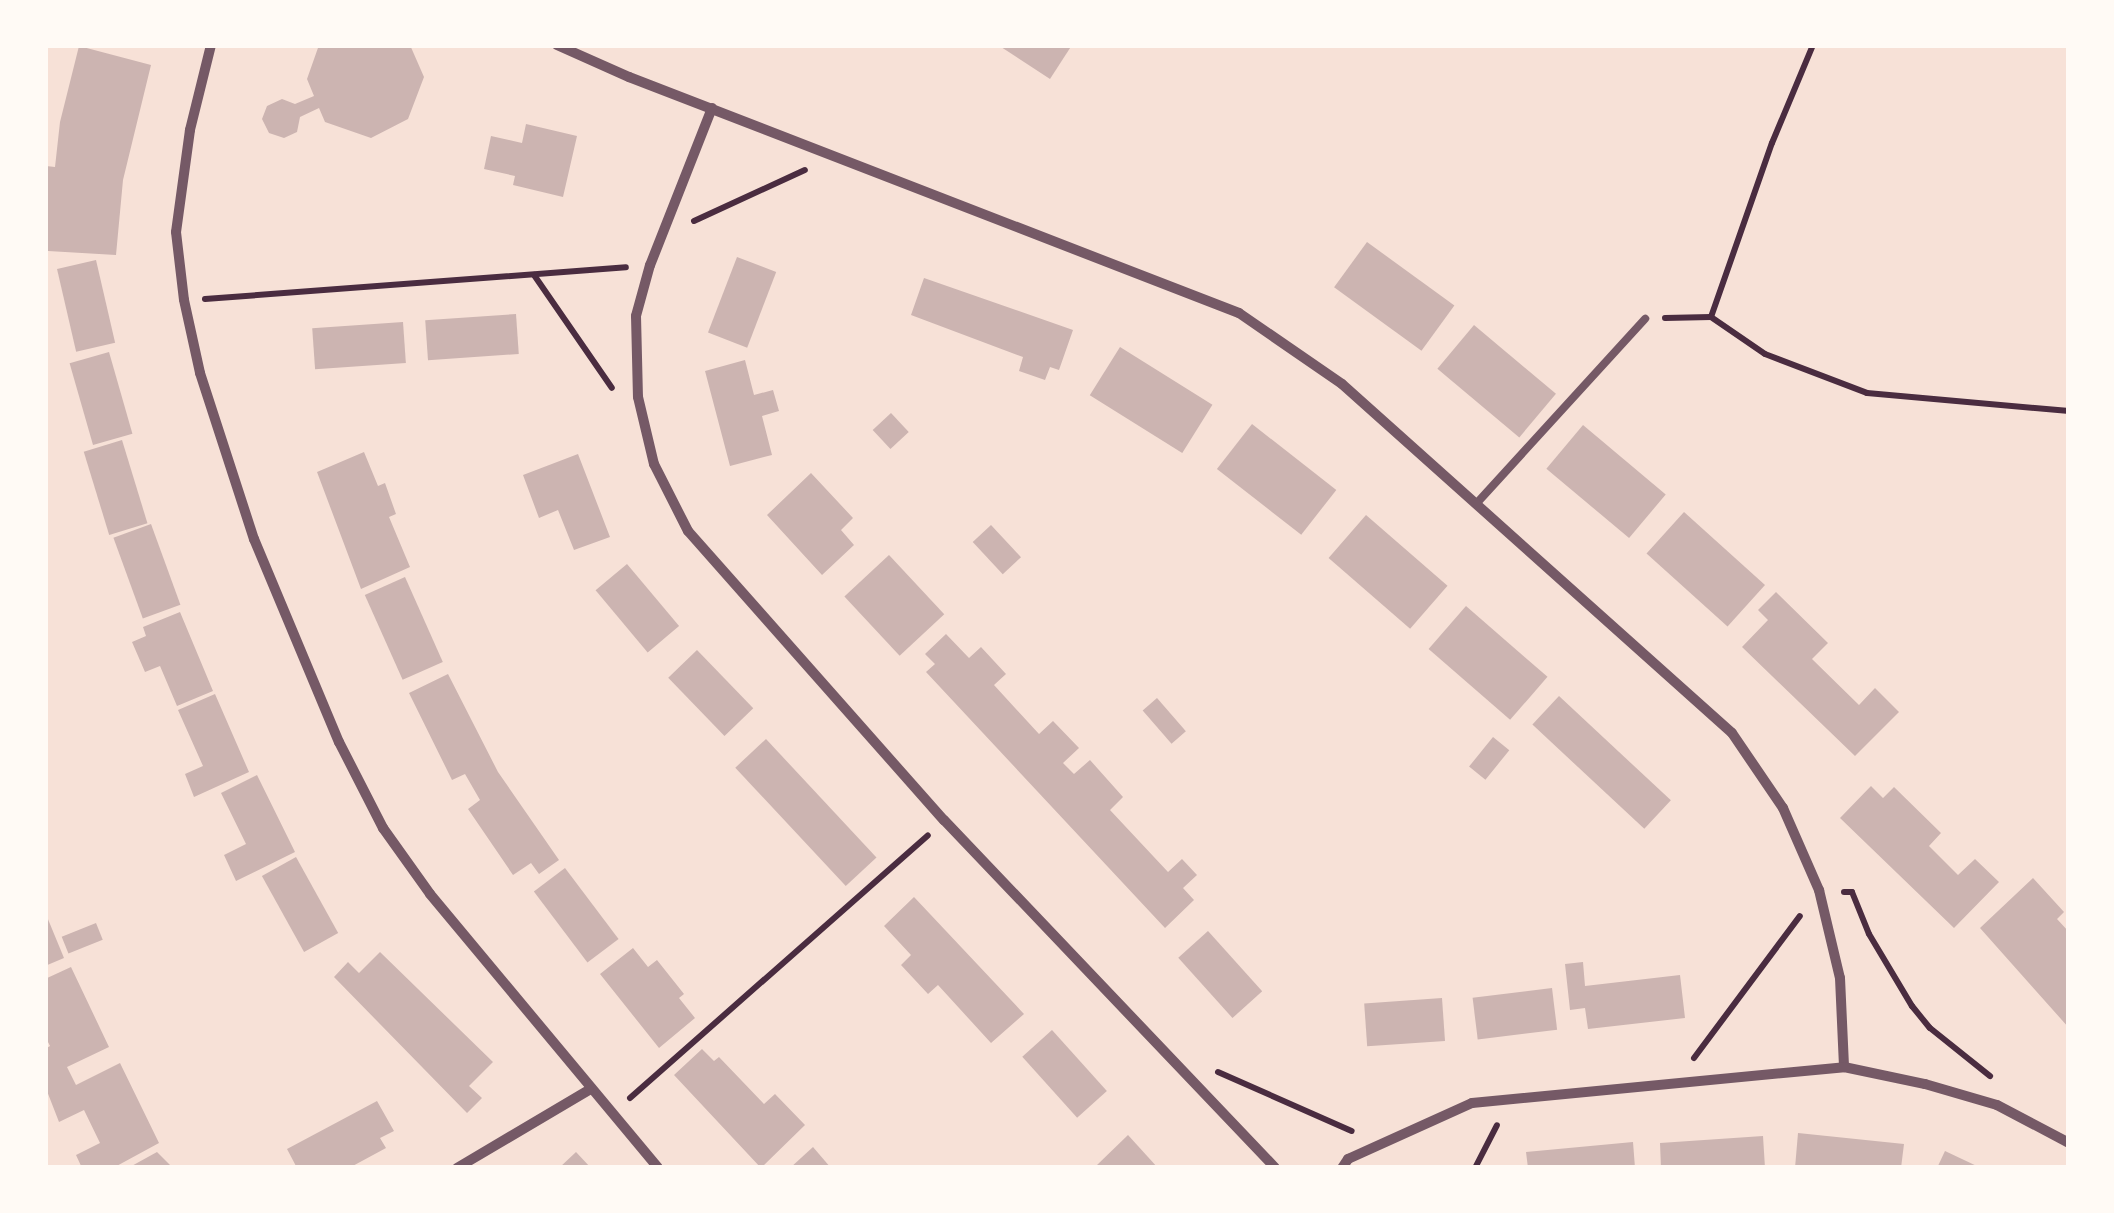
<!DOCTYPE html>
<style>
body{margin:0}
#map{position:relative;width:2114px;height:1213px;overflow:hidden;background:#f7e1d7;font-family:"Nunito Sans",sans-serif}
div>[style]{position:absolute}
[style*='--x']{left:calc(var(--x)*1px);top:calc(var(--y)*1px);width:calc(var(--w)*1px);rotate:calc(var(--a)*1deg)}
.building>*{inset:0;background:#ccb4b1;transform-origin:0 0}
.path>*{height:6px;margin:-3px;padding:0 3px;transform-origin:3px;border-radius:3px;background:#4a2c40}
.service>*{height:8px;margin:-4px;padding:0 4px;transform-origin:4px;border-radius:4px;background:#755966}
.minor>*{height:10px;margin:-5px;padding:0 5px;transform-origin:5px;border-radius:5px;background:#755966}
span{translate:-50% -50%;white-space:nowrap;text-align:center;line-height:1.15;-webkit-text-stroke:10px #fffaf5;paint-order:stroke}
.frame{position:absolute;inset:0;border:48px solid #fffaf5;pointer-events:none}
</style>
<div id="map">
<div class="building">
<div style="clip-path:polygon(319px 45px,410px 45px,424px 77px,408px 119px,371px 138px,325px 122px,319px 108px,300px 117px,297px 132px,284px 138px,269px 133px,262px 119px,267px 106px,282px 99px,295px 104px,314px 96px,307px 79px)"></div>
<div style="clip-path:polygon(998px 45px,1072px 45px,1050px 79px)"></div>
<div style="clip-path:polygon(79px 46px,151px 65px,123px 180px,116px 255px,48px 251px,46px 166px,55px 167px,60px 122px)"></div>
<div style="clip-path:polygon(526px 124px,577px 136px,563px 197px,513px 185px,515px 176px,484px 169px,491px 136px,522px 143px)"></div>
<div style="left:1367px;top:242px;width:108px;height:56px;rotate:36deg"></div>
<div style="left:737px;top:257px;width:42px;height:81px;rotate:21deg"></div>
<div style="left:96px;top:260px;width:85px;height:40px;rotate:77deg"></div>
<div style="clip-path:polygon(924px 278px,1073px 330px,1059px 370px,1050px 367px,1045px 380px,1019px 371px,1023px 357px,911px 315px)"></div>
<div style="left:516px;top:314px;width:40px;height:91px;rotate:86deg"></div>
<div style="left:403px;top:322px;width:41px;height:91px;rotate:86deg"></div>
<div style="left:1474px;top:325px;width:107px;height:57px;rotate:40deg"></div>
<div style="left:1120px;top:347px;width:109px;height:57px;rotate:32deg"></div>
<div style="left:109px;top:352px;width:85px;height:41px;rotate:74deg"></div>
<div style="clip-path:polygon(745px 360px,754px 395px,773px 390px,779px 411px,762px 416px,772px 455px,730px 466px,705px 371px)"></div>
<div style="left:891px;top:413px;width:26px;height:25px;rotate:47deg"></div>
<div style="left:1252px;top:424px;width:107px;height:57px;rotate:38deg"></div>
<div style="left:1583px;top:425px;width:108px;height:57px;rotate:40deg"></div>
<div style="left:122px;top:440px;width:87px;height:40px;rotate:73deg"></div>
<div style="clip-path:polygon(364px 452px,378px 486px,385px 483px,396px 514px,389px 517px,410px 567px,361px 589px,317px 472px)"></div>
<div style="clip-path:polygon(578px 454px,610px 537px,574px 550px,558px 510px,539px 518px,523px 475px)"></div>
<div style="clip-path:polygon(811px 473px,853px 518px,841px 530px,854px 545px,822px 575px,767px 515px)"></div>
<div style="left:1684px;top:512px;width:109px;height:56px;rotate:42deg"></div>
<div style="left:1366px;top:515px;width:108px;height:57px;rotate:41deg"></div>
<div style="left:151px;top:524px;width:86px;height:40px;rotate:70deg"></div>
<div style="left:991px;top:525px;width:44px;height:25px;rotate:47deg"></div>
<div style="left:889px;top:555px;width:81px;height:61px;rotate:47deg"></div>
<div style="left:627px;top:564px;width:81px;height:41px;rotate:50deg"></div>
<div style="left:405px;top:577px;width:93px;height:44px;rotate:66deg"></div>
<div style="clip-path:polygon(1776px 592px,1828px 643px,1812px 659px,1859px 705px,1875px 688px,1899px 712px,1855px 756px,1742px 647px,1768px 620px,1758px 610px)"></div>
<div style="left:1466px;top:606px;width:108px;height:57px;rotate:41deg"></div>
<div style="clip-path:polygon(180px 612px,213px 691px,177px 706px,160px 666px,145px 672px,132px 642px,146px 636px,143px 627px)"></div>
<div style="clip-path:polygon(946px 634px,969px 658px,981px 647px,1006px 674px,994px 685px,1039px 734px,1053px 721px,1079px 748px,1063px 763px,1074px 774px,1090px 760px,1123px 797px,1110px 810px,1168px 872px,1182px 859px,1197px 875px,1183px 888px,1194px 900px,1165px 928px,926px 672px,935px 664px,925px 654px)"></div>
<div style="left:697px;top:650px;width:81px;height:40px;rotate:46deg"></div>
<div style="clip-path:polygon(448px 674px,498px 772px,559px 860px,539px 874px,531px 863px,513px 875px,468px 809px,480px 800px,465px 774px,452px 780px,409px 693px)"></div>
<div style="clip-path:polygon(215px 694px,249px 772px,194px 797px,185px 774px,203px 766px,178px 710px)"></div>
<div style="left:1559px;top:696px;width:153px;height:39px;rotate:43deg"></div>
<div style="left:1157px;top:698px;width:44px;height:19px;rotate:49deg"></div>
<div style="left:1493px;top:737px;width:21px;height:38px;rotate:39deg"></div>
<div style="left:766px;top:739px;width:162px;height:42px;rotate:47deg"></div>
<div style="clip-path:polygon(257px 775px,295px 852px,236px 881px,224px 855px,246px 844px,221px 793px)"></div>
<div style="clip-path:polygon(1871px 786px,1883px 798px,1894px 787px,1941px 833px,1929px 846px,1958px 875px,1975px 859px,1999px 882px,1954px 928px,1840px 818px)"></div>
<div style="left:296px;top:857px;width:87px;height:39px;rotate:61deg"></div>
<div style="left:565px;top:868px;width:89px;height:39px;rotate:53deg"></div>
<div style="clip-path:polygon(2033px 878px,2064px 912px,2057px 919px,2069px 932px,2069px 1028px,1980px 928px)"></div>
<div style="clip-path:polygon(914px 897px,1024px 1014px,991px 1043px,938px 985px,928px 994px,901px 965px,911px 955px,884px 926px)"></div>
<div style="clip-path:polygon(45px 912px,64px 958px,45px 966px)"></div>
<div style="left:96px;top:923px;width:18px;height:37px;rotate:68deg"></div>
<div style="left:1208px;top:931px;width:81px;height:40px;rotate:48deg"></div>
<div style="clip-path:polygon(633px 948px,648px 967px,657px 960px,684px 994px,679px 998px,695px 1018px,659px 1048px,600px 974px)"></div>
<div style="clip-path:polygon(380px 952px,493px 1062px,469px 1086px,482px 1098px,467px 1113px,334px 977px,348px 962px,359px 973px)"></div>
<div style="clip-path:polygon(1583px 962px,1585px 986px,1680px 975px,1685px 1018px,1588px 1029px,1585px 1008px,1570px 1010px,1565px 964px)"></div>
<div style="clip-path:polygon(71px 967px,109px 1047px,67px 1067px,76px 1085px,120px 1063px,159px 1143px,113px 1168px,82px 1168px,76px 1155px,100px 1143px,84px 1110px,59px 1122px,45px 1086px,45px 1049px,50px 1046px,45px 1036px,45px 979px)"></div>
<div style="left:1552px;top:988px;width:42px;height:80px;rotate:83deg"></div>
<div style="left:1442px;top:998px;width:43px;height:78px;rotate:86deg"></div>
<div style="left:1052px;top:1030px;width:82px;height:40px;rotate:48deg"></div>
<div style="clip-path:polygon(702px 1049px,714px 1061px,719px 1057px,764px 1104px,775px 1094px,805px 1125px,761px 1168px,674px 1075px)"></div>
<div style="clip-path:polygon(377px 1101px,394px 1131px,380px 1138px,386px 1148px,349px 1168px,297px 1168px,287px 1149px)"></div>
<div style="clip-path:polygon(1798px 1133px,1904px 1144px,1901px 1168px,1795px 1168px)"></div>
<div style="clip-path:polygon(1128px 1135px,1158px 1168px,1100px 1168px,1097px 1165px)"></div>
<div style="clip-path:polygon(1763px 1136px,1765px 1168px,1661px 1168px,1660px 1143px)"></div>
<div style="clip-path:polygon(1633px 1142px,1635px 1168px,1528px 1168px,1526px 1152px)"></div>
<div style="clip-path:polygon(813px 1147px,831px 1168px,790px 1168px)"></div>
<div style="clip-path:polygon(1945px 1151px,1981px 1168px,1937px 1168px)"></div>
<div style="clip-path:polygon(157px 1152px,173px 1168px,128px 1168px)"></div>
<div style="clip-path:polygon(576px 1152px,591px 1168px,559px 1168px)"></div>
</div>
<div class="path">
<div style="--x:694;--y:221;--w:122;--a:-24.7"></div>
<div style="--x:534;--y:275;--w:137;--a:55.4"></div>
<div style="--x:205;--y:299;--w:422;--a:-4.3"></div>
<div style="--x:1711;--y:317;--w:184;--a:-70.7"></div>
<div style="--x:1772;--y:143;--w:106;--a:-67.3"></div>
<div style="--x:1665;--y:318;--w:46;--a:-1.2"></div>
<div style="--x:1711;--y:317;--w:65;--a:34.4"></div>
<div style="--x:1765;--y:354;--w:109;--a:20.9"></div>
<div style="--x:1867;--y:393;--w:203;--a:5.1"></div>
<div style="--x:1844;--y:892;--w:8;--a:0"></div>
<div style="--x:1852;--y:892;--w:45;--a:68"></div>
<div style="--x:1869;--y:934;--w:84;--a:59.2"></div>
<div style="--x:1912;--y:1006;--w:28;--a:51"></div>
<div style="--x:1930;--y:1028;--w:77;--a:38.7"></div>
<div style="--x:1694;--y:1058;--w:177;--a:-53.3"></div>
<div style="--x:1218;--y:1072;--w:146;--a:23.8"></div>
<div style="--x:630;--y:1098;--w:397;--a:-41.4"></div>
<div style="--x:1475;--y:1168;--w:48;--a:-62.9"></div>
</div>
<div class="service">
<div style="--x:1476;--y:504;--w:251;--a:-47.6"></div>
</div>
<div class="minor">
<div style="--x:211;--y:45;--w:88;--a:103.9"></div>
<div style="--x:190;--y:130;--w:103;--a:97.8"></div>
<div style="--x:176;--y:232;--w:68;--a:83.3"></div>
<div style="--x:184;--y:300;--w:75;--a:77.6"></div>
<div style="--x:200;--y:373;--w:175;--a:72"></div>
<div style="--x:254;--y:539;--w:220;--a:67.3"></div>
<div style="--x:339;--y:742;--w:97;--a:62.9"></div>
<div style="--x:383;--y:828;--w:81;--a:54.5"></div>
<div style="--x:430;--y:894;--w:356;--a:50.2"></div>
<div style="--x:557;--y:45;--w:79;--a:24"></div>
<div style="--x:629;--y:77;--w:654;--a:21.15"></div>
<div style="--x:1239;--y:313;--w:125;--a:34.6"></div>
<div style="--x:1342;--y:384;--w:523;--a:41.82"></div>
<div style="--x:1732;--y:733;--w:91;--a:55.8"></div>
<div style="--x:1783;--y:808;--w:90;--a:66.3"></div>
<div style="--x:1819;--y:890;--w:90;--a:76.6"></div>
<div style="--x:1840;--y:978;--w:89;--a:87.4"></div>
<div style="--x:712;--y:108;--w:169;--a:111.5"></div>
<div style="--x:650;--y:265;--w:53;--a:105.4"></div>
<div style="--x:636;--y:316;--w:81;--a:88.6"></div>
<div style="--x:638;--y:397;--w:69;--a:76.6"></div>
<div style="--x:654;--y:464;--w:75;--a:63.1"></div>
<div style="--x:688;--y:531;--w:386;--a:48.5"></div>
<div style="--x:944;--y:820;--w:480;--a:46.4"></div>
<div style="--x:457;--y:1168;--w:153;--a:-30.6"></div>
<div style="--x:1342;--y:1168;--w:11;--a:-56"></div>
<div style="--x:1348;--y:1159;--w:136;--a:-24.3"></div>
<div style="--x:1472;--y:1103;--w:374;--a:-5.5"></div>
<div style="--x:1844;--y:1067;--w:83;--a:11.9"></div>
<div style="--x:1925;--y:1084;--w:75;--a:16.3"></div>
<div style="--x:1997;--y:1105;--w:81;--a:27.8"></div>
</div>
<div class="frame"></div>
</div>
